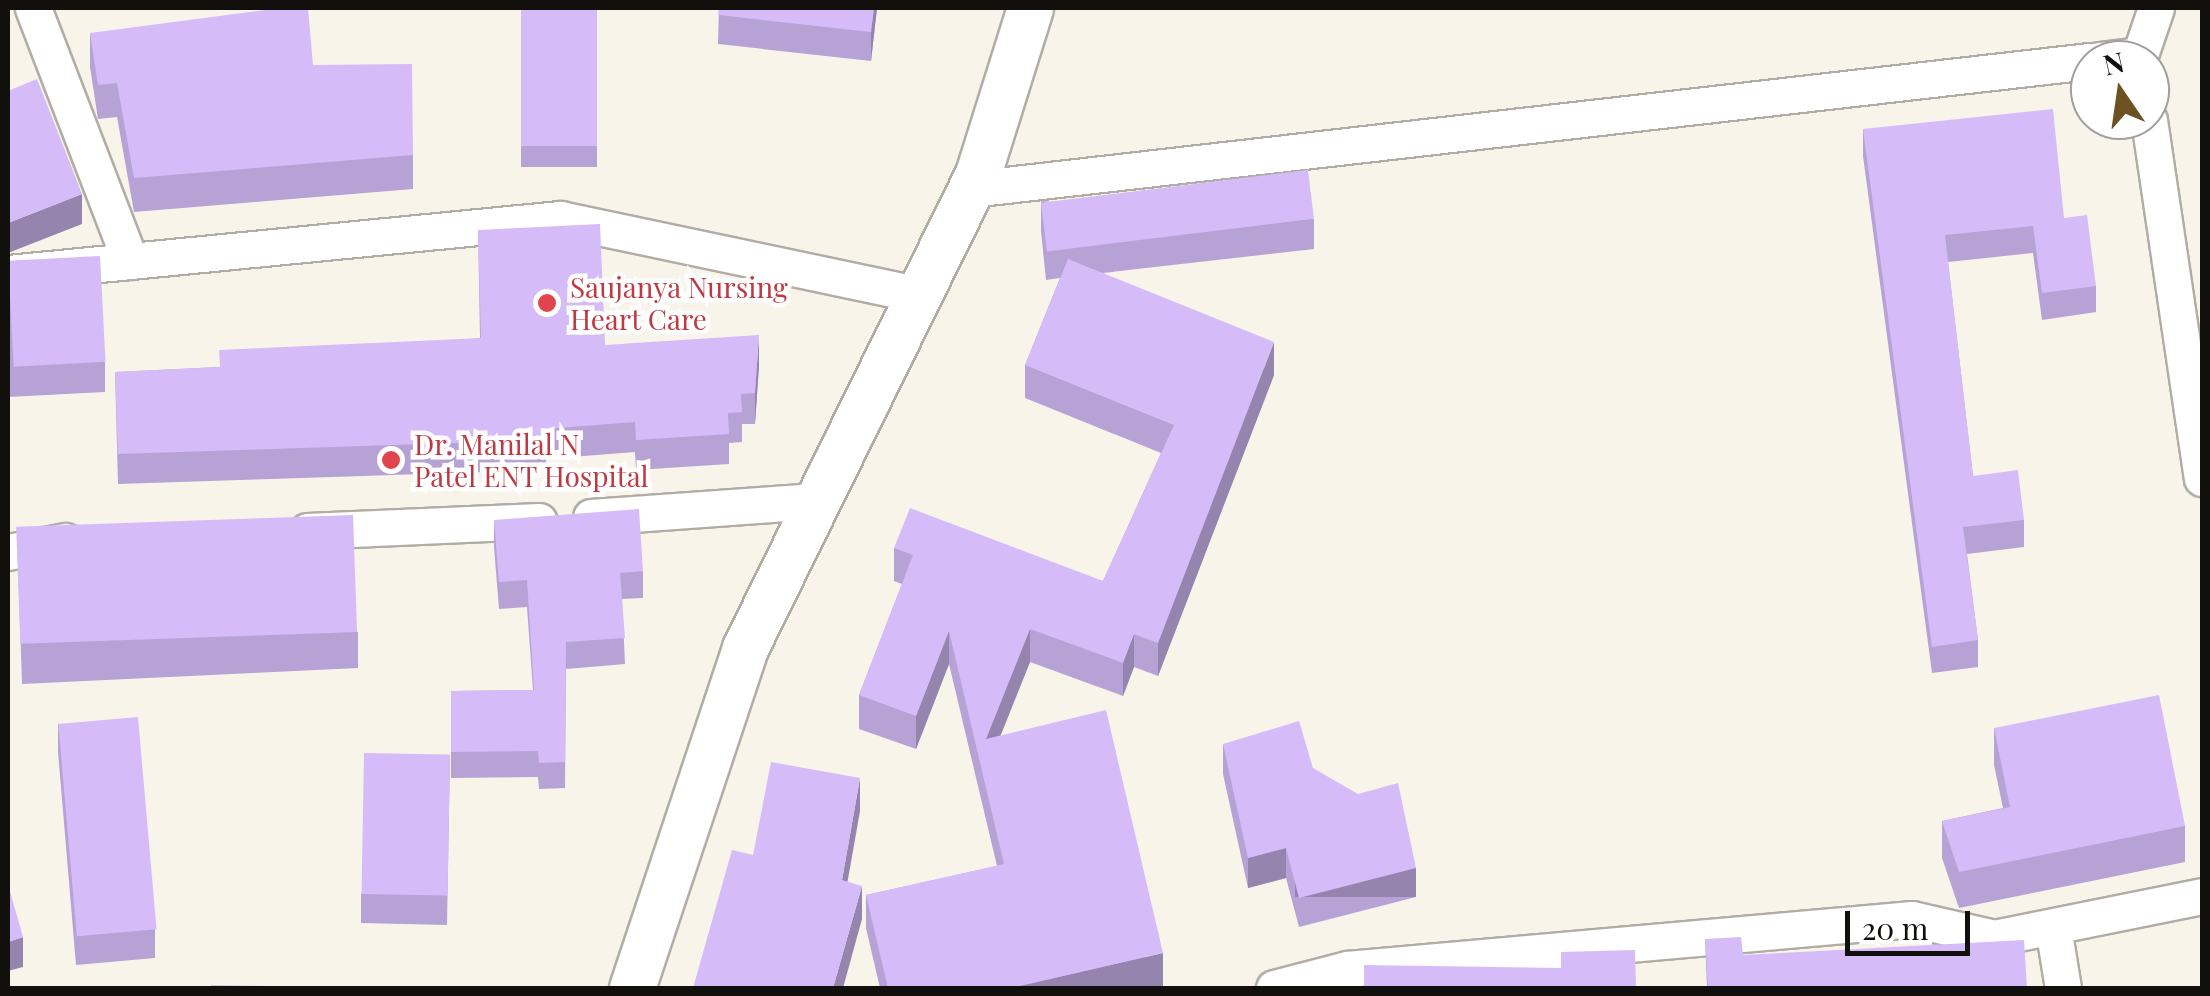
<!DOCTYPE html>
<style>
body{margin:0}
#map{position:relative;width:2210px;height:996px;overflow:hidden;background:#f8f4ea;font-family:"Playfair Display",serif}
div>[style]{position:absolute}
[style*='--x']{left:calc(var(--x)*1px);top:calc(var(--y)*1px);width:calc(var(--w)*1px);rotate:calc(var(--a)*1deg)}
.roads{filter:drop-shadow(2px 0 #b1ada4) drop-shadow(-2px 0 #b1ada4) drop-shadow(0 2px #b1ada4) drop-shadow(0 -2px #b1ada4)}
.minor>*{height:35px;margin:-17.5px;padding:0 17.5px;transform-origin:17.5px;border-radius:17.5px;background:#fff}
.tertiary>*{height:45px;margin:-22.5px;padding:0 22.5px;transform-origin:22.5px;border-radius:22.5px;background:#fff}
.wall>*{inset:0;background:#b7a2d6;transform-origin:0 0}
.shaded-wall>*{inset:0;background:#9584ae;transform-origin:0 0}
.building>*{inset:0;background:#d5bcf9;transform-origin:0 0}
.dots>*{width:28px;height:28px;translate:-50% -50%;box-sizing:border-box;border:5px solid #fff;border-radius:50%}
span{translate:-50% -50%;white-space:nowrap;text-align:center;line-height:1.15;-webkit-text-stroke:9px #fff;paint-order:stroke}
.health-label{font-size:28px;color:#be3a42}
.left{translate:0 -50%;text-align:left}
.frame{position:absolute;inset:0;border:10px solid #11100c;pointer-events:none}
.north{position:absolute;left:2070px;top:40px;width:100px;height:100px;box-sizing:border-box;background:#fff;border:2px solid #a09f9e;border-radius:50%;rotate:347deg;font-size:28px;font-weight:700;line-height:40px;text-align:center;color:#11100c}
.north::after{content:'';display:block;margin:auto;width:35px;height:45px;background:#6c5123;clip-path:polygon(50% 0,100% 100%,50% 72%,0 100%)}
.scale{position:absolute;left:1845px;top:911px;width:125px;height:45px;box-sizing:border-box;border:5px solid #11100c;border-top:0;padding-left:12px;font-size:30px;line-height:35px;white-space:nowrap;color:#11100c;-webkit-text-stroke:8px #fff;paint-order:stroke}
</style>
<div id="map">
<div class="roads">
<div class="minor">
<div style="--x:33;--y:8;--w:271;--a:69"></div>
<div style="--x:2099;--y:60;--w:41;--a:-7"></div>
<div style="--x:2140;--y:55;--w:50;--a:-71.2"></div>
<div style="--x:2149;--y:120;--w:362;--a:81.6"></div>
<div style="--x:971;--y:189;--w:1126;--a:-6.53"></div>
<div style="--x:8;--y:273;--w:555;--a:-5.59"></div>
<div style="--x:560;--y:219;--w:370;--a:11.9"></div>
<div style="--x:591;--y:517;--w:223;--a:-4.1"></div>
<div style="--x:307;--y:531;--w:232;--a:-2.5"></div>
<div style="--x:8;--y:552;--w:58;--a:-10.9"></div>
<div style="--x:2053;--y:927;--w:62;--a:80.7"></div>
<div style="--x:1274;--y:988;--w:75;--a:-14.6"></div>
<div style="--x:1347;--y:969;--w:567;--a:-5.06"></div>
<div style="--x:1912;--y:919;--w:84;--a:13"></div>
<div style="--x:1994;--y:938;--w:212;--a:-11.4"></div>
</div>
<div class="tertiary">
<div style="--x:632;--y:988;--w:358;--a:-71.6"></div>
<div style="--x:745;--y:648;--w:528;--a:-63.82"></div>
<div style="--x:978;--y:174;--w:174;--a:-72.6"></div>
</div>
</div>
<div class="wall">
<div style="left:521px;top:8px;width:76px;height:159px"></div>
<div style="clip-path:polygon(719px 8px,877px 8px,871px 61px,718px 44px)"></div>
<div style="clip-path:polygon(90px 33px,313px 65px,413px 155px,413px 189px,134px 212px,117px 117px,98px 119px,90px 67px)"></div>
<div style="clip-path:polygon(1863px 129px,2064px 218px,2096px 286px,2096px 312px,2042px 320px,2033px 253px,1948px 262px,1973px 476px,2024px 520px,2024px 547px,1967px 554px,1978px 640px,1978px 667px,1932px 673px,1863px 156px)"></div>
<div style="clip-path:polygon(1041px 201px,1314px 219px,1314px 249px,1103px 273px,1274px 375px,1158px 676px,1134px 667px,1123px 696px,1030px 662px,1000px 736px,1163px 986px,1151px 988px,880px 988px,866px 928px,866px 895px,997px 866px,949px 664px,916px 749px,859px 729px,859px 695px,902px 584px,894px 581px,894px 548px,1103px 581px,1161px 453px,1025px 398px,1025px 365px,1060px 278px,1046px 280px,1041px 231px)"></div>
<div style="clip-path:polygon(478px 230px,605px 345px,759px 365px,755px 424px,742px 424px,742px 442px,729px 443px,729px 464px,636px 470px,635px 452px,546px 459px,546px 470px,118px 484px,115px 372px,219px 367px,480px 338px)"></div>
<div style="clip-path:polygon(8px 261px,105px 362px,105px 392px,8px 397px)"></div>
<div style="clip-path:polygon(494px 520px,643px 571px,643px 598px,622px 599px,625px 664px,566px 669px,565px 788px,539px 789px,538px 777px,451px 778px,451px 691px,533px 690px,527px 607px,499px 609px,494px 547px)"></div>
<div style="clip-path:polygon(17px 535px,358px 632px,358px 668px,22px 684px)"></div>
<div style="clip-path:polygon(58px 723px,155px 929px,155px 958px,76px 965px,58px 752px)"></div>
<div style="clip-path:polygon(1994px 728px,2185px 826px,2185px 862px,1959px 908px,1942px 858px,1942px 821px,2003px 808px,1994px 765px)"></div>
<div style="clip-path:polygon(1223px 744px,1313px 768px,1416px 897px,1299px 927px,1286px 878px,1248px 888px,1223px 774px)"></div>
<div style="clip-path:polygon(450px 755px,447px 925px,361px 923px,361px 894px)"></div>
<div style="clip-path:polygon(1705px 939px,1743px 955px,2027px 988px,1707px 988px)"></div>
</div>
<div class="shaded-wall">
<div style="clip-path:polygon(874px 8px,877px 8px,871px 61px,871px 32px)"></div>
<div style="clip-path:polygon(82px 194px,82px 224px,8px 253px,8px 223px)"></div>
<div style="clip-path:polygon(759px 335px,759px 365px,755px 424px,755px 393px)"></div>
<div style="clip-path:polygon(1274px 342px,1274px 375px,1158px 676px,1158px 643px)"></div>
<div style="clip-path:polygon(1030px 629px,1030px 662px,986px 772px,986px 739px)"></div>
<div style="clip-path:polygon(949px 631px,949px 664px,916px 749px,916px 716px)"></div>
<div style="clip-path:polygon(1134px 634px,1134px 667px,1123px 696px,1123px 663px)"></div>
<div style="clip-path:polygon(860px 778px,860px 811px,842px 913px,842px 880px)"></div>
<div style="clip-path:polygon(1286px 848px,1286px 878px,1248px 888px,1248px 858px)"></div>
<div style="left:1416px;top:868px;width:29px;height:121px;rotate:90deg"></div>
<div style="clip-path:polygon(862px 886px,862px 919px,843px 988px,833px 988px)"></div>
<div style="clip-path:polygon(23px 937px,23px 967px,8px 971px,8px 942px)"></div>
<div style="clip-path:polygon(1163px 953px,1163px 986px,1151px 988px,1011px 988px)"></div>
</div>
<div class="building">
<div style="clip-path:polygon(280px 8px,308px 8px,313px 65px,412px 64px,413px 155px,134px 178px,117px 83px,98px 85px,90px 33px)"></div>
<div style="left:521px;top:8px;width:76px;height:138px"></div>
<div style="clip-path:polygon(719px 8px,874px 8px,871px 32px,718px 15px)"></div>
<div style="clip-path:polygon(37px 79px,82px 194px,8px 223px,8px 91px)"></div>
<div style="clip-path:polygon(2053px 109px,2064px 218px,2087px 215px,2096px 286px,2042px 293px,2033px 226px,1945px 235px,1973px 476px,2018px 470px,2024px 520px,1963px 527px,1978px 640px,1932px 647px,1863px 129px)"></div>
<div style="left:1308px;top:170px;width:49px;height:269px;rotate:83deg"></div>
<div style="clip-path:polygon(600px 224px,605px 345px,759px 335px,755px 393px,741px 394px,742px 412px,728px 413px,729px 434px,636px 440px,635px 422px,546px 429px,546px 440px,118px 454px,115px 372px,220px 367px,219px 350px,481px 338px,478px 230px)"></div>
<div style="left:100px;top:256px;width:106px;height:92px;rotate:87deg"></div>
<div style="clip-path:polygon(1068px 259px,1274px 342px,1158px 643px,1134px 634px,1123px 663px,1030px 629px,986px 739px,1106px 710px,1163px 953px,1011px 988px,888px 988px,866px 895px,1004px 864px,949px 631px,916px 716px,859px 695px,913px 555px,894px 548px,910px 508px,1103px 581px,1174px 425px,1025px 365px)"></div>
<div style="clip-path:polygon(639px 509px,643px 571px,620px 573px,625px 638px,566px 642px,565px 762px,539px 763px,538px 751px,451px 752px,451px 691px,534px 690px,527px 580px,499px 582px,494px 520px)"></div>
<div style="left:353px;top:515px;width:117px;height:337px;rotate:88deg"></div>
<div style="clip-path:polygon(2159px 695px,2185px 826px,1959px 872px,1942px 821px,2010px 807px,1994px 728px)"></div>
<div style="left:138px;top:717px;width:213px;height:80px;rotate:85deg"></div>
<div style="clip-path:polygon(1299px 721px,1313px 768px,1358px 794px,1398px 783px,1416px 868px,1299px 898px,1286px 848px,1248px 858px,1223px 744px)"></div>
<div style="left:364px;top:753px;width:86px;height:141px;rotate:1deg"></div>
<div style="clip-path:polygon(771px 762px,860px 778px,842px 880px,862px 886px,833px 988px,693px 988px,732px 850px,753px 855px)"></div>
<div style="clip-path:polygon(8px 884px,23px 937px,8px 942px)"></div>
<div style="clip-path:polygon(1741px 937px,1743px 955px,2024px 940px,2027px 988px,1708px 988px,1705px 939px)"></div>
<div style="clip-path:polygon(1635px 950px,1636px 988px,1364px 988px,1364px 965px,1561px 968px,1561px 952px)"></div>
<div style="clip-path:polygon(211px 985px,368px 988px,211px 988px)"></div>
</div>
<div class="dots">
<div style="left:547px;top:303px;background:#e0444e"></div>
<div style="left:391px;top:460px;background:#e0444e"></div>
</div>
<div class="health-label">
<span class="left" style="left:570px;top:303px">Saujanya Nursing<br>Heart Care</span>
<span class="left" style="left:414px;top:460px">Dr. Manilal N<br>Patel ENT Hospital</span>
</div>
<div class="frame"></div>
<div class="north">N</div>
<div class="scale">20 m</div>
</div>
